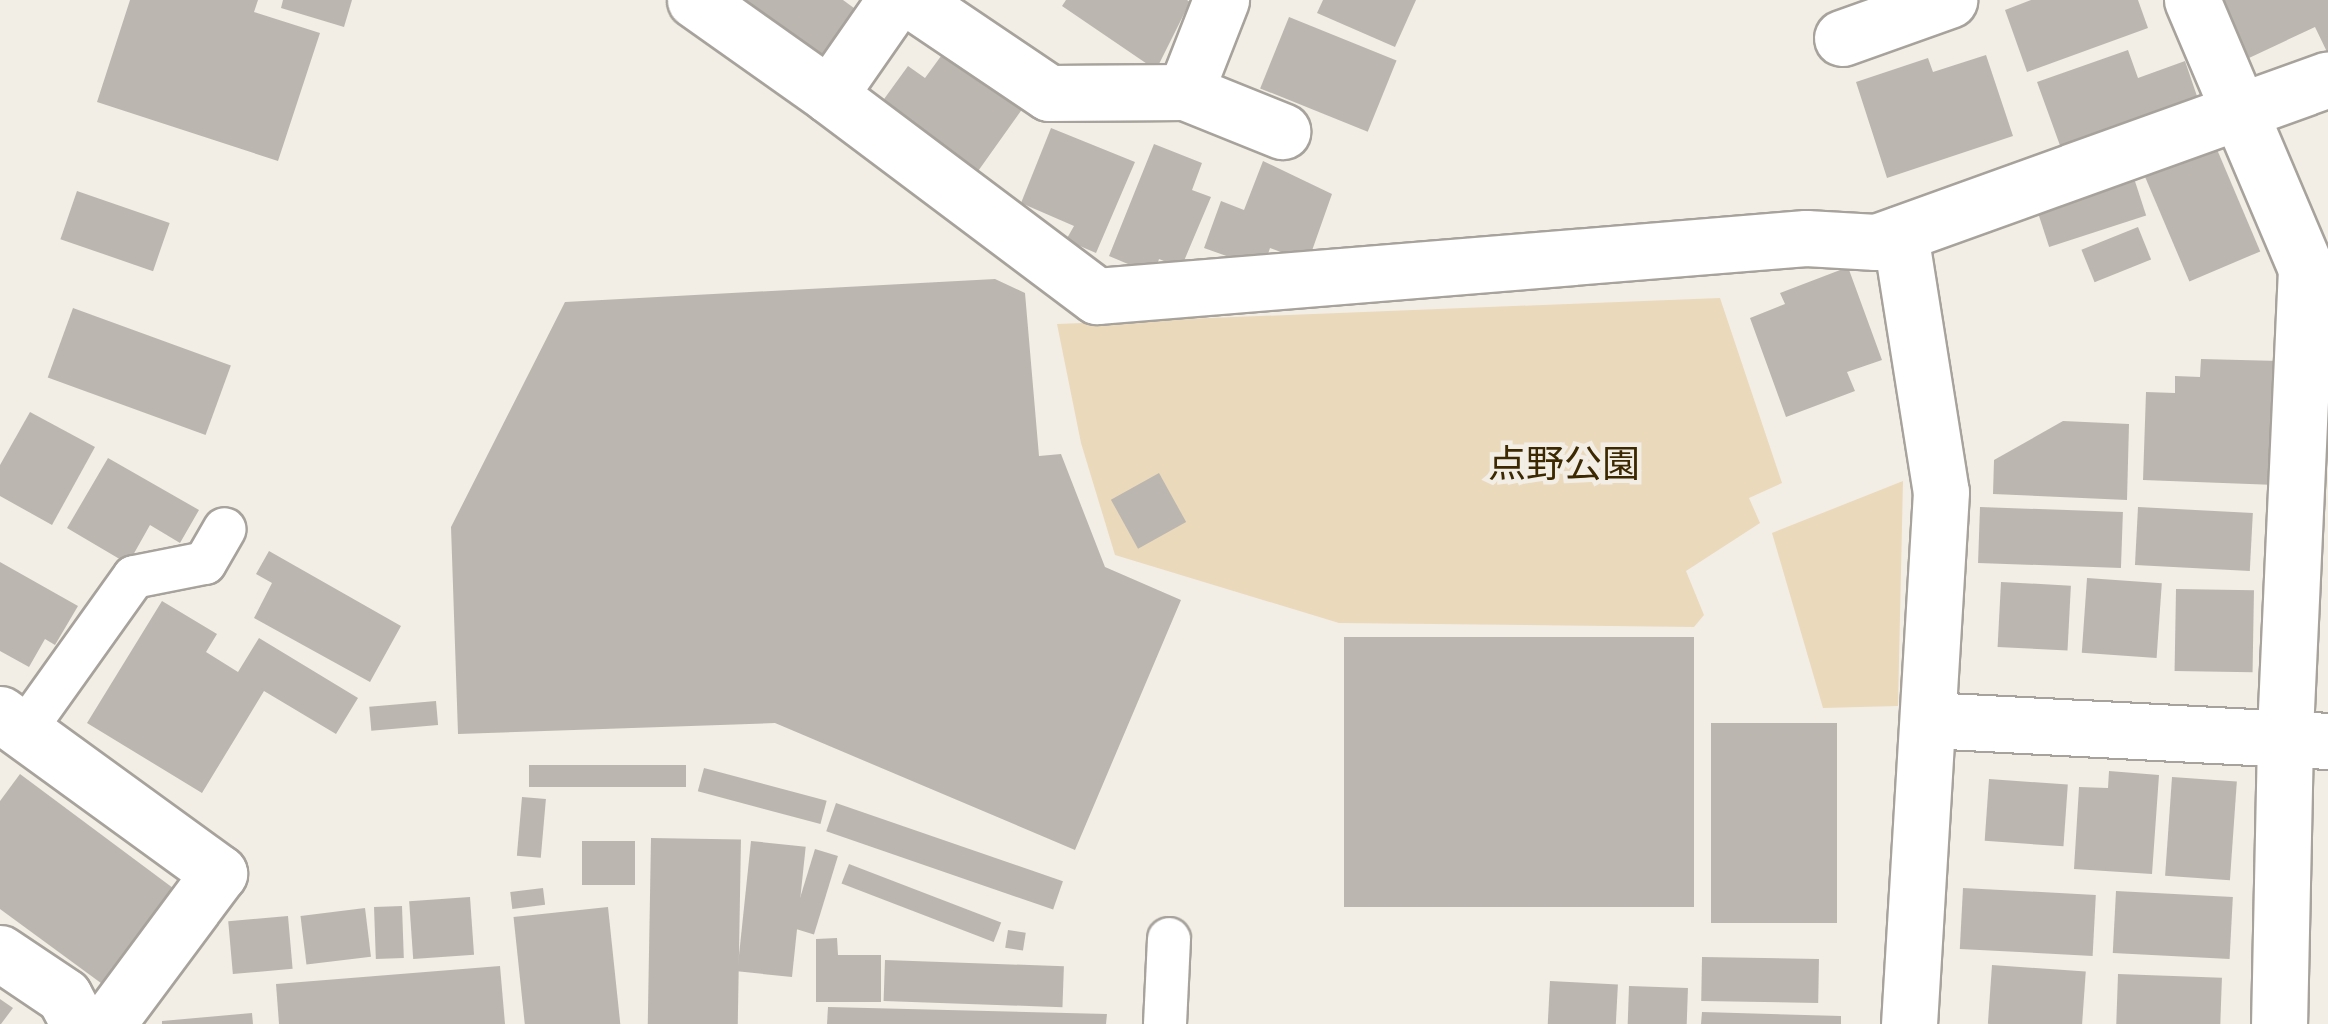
<!DOCTYPE html>
<meta charset="utf-8">
<style>
body{margin:0}
#map{position:relative;width:2328px;height:1024px;overflow:hidden;background:#f2eee6;font-family:Karla,"Noto Sans JP",sans-serif}
div>[style]{position:absolute}
[style*='--x']{left:calc(var(--x)*1px);top:calc(var(--y)*1px);width:calc(var(--w)*1px);rotate:calc(var(--a)*1deg)}
.green>*{inset:0;background:#ebd9bb}
.building>*{inset:0;background:#bbb7b0;transform-origin:0 0}
.roads{filter:drop-shadow(2px 0 #a7a39c) drop-shadow(-2px 0 #a7a39c) drop-shadow(0 2px #a7a39c) drop-shadow(0 -2px #a7a39c)}
.lane>*{height:42px;margin:-21px;padding:0 21px;transform-origin:21px;border-radius:21px;background:#fff}
.street>*{height:55px;margin:-27.5px;padding:0 27.5px;transform-origin:27.5px;border-radius:27.5px;background:#fff}
span{translate:-50% -50%;white-space:nowrap;text-align:center;line-height:1.15;-webkit-text-stroke:9px #f2eee6;paint-order:stroke}
.park-label{font-size:38px;color:#3c2901}
</style>
<div id="map">
<div class="green">
<div style="clip-path:polygon(1720px 298px,1782px 483px,1749px 498px,1760px 523px,1686px 571px,1704px 615px,1694px 627px,1339px 623px,1115px 555px,1081px 443px,1057px 324px)"></div>
<div style="clip-path:polygon(1903px 481px,1898px 706px,1823px 708px,1772px 533px)"></div>
</div>
<div class="building">
<div style="clip-path:polygon(130px 0,258px 0,254px 12px,320px 33px,278px 161px,97px 102px)"></div>
<div style="clip-path:polygon(283px 0,352px 0,344px 27px,281px 8px)"></div>
<div style="clip-path:polygon(741px 0,843px 0,858px 11px,815px 69px)"></div>
<div style="clip-path:polygon(1066px 0,1187px 0,1190px 2px,1156px 70px,1062px 6px)"></div>
<div style="clip-path:polygon(1323px 0,1416px 0,1395px 47px,1317px 13px)"></div>
<div style="clip-path:polygon(2031px 0,2138px 0,2148px 28px,2027px 72px,2005px 10px)"></div>
<div style="clip-path:polygon(2223px 0,2328px 0,2328px 54px,2315px 27px,2249px 58px)"></div>
<div style="left:1289px;top:17px;width:116px;height:77px;rotate:22deg"></div>
<div style="clip-path:polygon(2128px 50px,2138px 78px,2185px 61px,2199px 102px,2062px 151px,2037px 82px)"></div>
<div style="clip-path:polygon(944px 52px,1023px 108px,976px 174px,879px 106px,908px 66px,925px 78px)"></div>
<div style="clip-path:polygon(1986px 55px,2013px 136px,1887px 178px,1856px 82px,1928px 58px,1933px 72px)"></div>
<div style="clip-path:polygon(1051px 128px,1135px 162px,1096px 253px,1066px 240px,1074px 226px,1021px 203px)"></div>
<div style="left:2213px;top:140px;width:121px;height:77px;rotate:67deg"></div>
<div style="clip-path:polygon(1154px 144px,1202px 163px,1192px 190px,1211px 197px,1181px 268px,1159px 259px,1154px 275px,1109px 256px)"></div>
<div style="clip-path:polygon(1263px 161px,1332px 194px,1308px 262px,1270px 248px,1263px 269px,1204px 248px,1221px 201px,1244px 210px)"></div>
<div style="left:2131px;top:169px;width:49px;height:102px;rotate:72deg"></div>
<div style="left:77px;top:191px;width:98px;height:51px;rotate:19deg"></div>
<div style="left:2138px;top:227px;width:35px;height:61px;rotate:68deg"></div>
<div style="clip-path:polygon(1848px 267px,1882px 360px,1847px 372px,1855px 391px,1786px 417px,1750px 318px,1785px 304px,1780px 293px)"></div>
<div style="clip-path:polygon(995px 279px,1025px 293px,1039px 456px,1061px 454px,1105px 567px,1181px 600px,1075px 850px,775px 723px,458px 734px,451px 527px,565px 302px)"></div>
<div style="left:73px;top:308px;width:168px;height:74px;rotate:20deg"></div>
<div style="clip-path:polygon(2201px 359px,2280px 361px,2276px 485px,2143px 480px,2146px 392px,2175px 393px,2175px 376px,2200px 377px)"></div>
<div style="clip-path:polygon(30px 412px,95px 447px,52px 525px,0 496px,0 465px)"></div>
<div style="clip-path:polygon(2063px 421px,2129px 424px,2127px 500px,1993px 494px,1994px 460px)"></div>
<div style="clip-path:polygon(108px 458px,199px 510px,180px 543px,150px 525px,128px 564px,67px 528px)"></div>
<div style="left:1159px;top:473px;width:56px;height:55px;rotate:61deg"></div>
<div style="left:1980px;top:507px;width:143px;height:56px;rotate:2deg"></div>
<div style="left:2138px;top:507px;width:115px;height:58px;rotate:3deg"></div>
<div style="clip-path:polygon(269px 551px,401px 626px,370px 682px,254px 618px,272px 583px,256px 574px)"></div>
<div style="clip-path:polygon(0 562px,78px 606px,55px 645px,45px 639px,29px 667px,0 651px)"></div>
<div style="left:2087px;top:578px;width:75px;height:75px;rotate:4deg"></div>
<div style="left:2001px;top:582px;width:70px;height:65px;rotate:3deg"></div>
<div style="left:2176px;top:589px;width:78px;height:82px;rotate:1deg"></div>
<div style="clip-path:polygon(162px 601px,217px 634px,206px 652px,238px 672px,259px 638px,358px 698px,336px 734px,264px 691px,202px 793px,87px 723px)"></div>
<div style="left:1344px;top:637px;width:350px;height:270px"></div>
<div style="left:436px;top:701px;width:24px;height:67px;rotate:85deg"></div>
<div style="left:1711px;top:723px;width:126px;height:200px"></div>
<div style="left:686px;top:765px;width:22px;height:157px;rotate:90deg"></div>
<div style="left:704px;top:768px;width:127px;height:24px;rotate:15deg"></div>
<div style="clip-path:polygon(2109px 771px,2159px 775px,2152px 874px,2074px 869px,2079px 787px,2108px 788px)"></div>
<div style="clip-path:polygon(20px 774px,177px 891px,105px 986px,0 909px,0 801px)"></div>
<div style="left:2172px;top:777px;width:65px;height:99px;rotate:4deg"></div>
<div style="left:1989px;top:779px;width:79px;height:62px;rotate:4deg"></div>
<div style="left:522px;top:797px;width:24px;height:59px;rotate:5deg"></div>
<div style="left:836px;top:803px;width:240px;height:30px;rotate:19deg"></div>
<div style="left:651px;top:838px;width:90px;height:186px;rotate:1deg"></div>
<div style="left:582px;top:841px;width:53px;height:44px"></div>
<div style="left:751px;top:841px;width:55px;height:131px;rotate:6deg"></div>
<div style="left:815px;top:849px;width:24px;height:82px;rotate:17deg"></div>
<div style="left:849px;top:864px;width:163px;height:21px;rotate:21deg"></div>
<div style="left:543px;top:888px;width:17px;height:33px;rotate:83deg"></div>
<div style="left:1963px;top:888px;width:133px;height:61px;rotate:3deg"></div>
<div style="left:2116px;top:891px;width:117px;height:62px;rotate:3deg"></div>
<div style="left:470px;top:897px;width:58px;height:61px;rotate:86deg"></div>
<div style="left:402px;top:906px;width:52px;height:28px;rotate:88deg"></div>
<div style="left:608px;top:907px;width:118px;height:95px;rotate:84deg"></div>
<div style="left:365px;top:908px;width:49px;height:65px;rotate:83deg"></div>
<div style="left:288px;top:916px;width:53px;height:60px;rotate:85deg"></div>
<div style="left:1008px;top:930px;width:18px;height:18px;rotate:9deg"></div>
<div style="clip-path:polygon(837px 938px,838px 955px,881px 955px,881px 1002px,816px 1002px,816px 939px)"></div>
<div style="left:1702px;top:957px;width:117px;height:44px;rotate:1deg"></div>
<div style="left:885px;top:960px;width:179px;height:41px;rotate:2deg"></div>
<div style="left:1992px;top:965px;width:94px;height:59px;rotate:4deg"></div>
<div style="clip-path:polygon(500px 966px,505px 1024px,279px 1024px,276px 984px)"></div>
<div style="left:2118px;top:974px;width:104px;height:50px;rotate:2deg"></div>
<div style="left:1550px;top:981px;width:68px;height:43px;rotate:3deg"></div>
<div style="left:1629px;top:986px;width:59px;height:38px;rotate:2deg"></div>
<div style="clip-path:polygon(0 999px,13px 1008px,1px 1024px,0 1024px)"></div>
<div style="clip-path:polygon(828px 1007px,1107px 1014px,1106px 1024px,827px 1024px)"></div>
<div style="clip-path:polygon(1702px 1012px,1841px 1016px,1841px 1024px,1701px 1024px)"></div>
<div style="clip-path:polygon(252px 1013px,253px 1024px,162px 1024px,162px 1021px)"></div>
</div>
<div class="roads">
<div class="lane">
<div style="--x:24;--y:731;--w:189;--a:-54.5"></div>
<div style="--x:134;--y:577;--w:72;--a:-11.2"></div>
<div style="--x:205;--y:563;--w:39;--a:-60"></div>
<div style="--x:1165;--y:1024;--w:85;--a:-87.3"></div>
</div>
<div class="street">
<div style="--x:695;--y:0;--w:164;--a:35.3"></div>
<div style="--x:829;--y:95;--w:335;--a:36.9"></div>
<div style="--x:1097;--y:296;--w:711;--a:-4.68"></div>
<div style="--x:1806;--y:238;--w:70;--a:3.3"></div>
<div style="--x:1876;--y:242;--w:480;--a:-19.8"></div>
<div style="--x:911;--y:0;--w:166;--a:34"></div>
<div style="--x:1049;--y:93;--w:136;--a:-0.4"></div>
<div style="--x:1185;--y:92;--w:105;--a:21.9"></div>
<div style="--x:2192;--y:0;--w:292;--a:67"></div>
<div style="--x:2306;--y:269;--w:471;--a:92.6"></div>
<div style="--x:2285;--y:740;--w:284;--a:91.2"></div>
<div style="--x:1842;--y:38;--w:114;--a:-19.6"></div>
<div style="--x:1185;--y:92;--w:99;--a:-68.6"></div>
<div style="--x:829;--y:95;--w:116;--a:-55.2"></div>
<div style="--x:1900;--y:234;--w:261;--a:81"></div>
<div style="--x:1941;--y:492;--w:533;--a:93.44"></div>
<div style="--x:0;--y:714;--w:271;--a:36"></div>
<div style="--x:219;--y:873;--w:188;--a:126.6"></div>
<div style="--x:1928;--y:720;--w:401;--a:3"></div>
<div style="--x:0;--y:953;--w:77;--a:33.9"></div>
<div style="--x:64;--y:996;--w:32;--a:62"></div>
</div>
</div>
<div class="park-label">
<span style="left:1564px;top:465px">点野公園</span>
</div>
</div>
